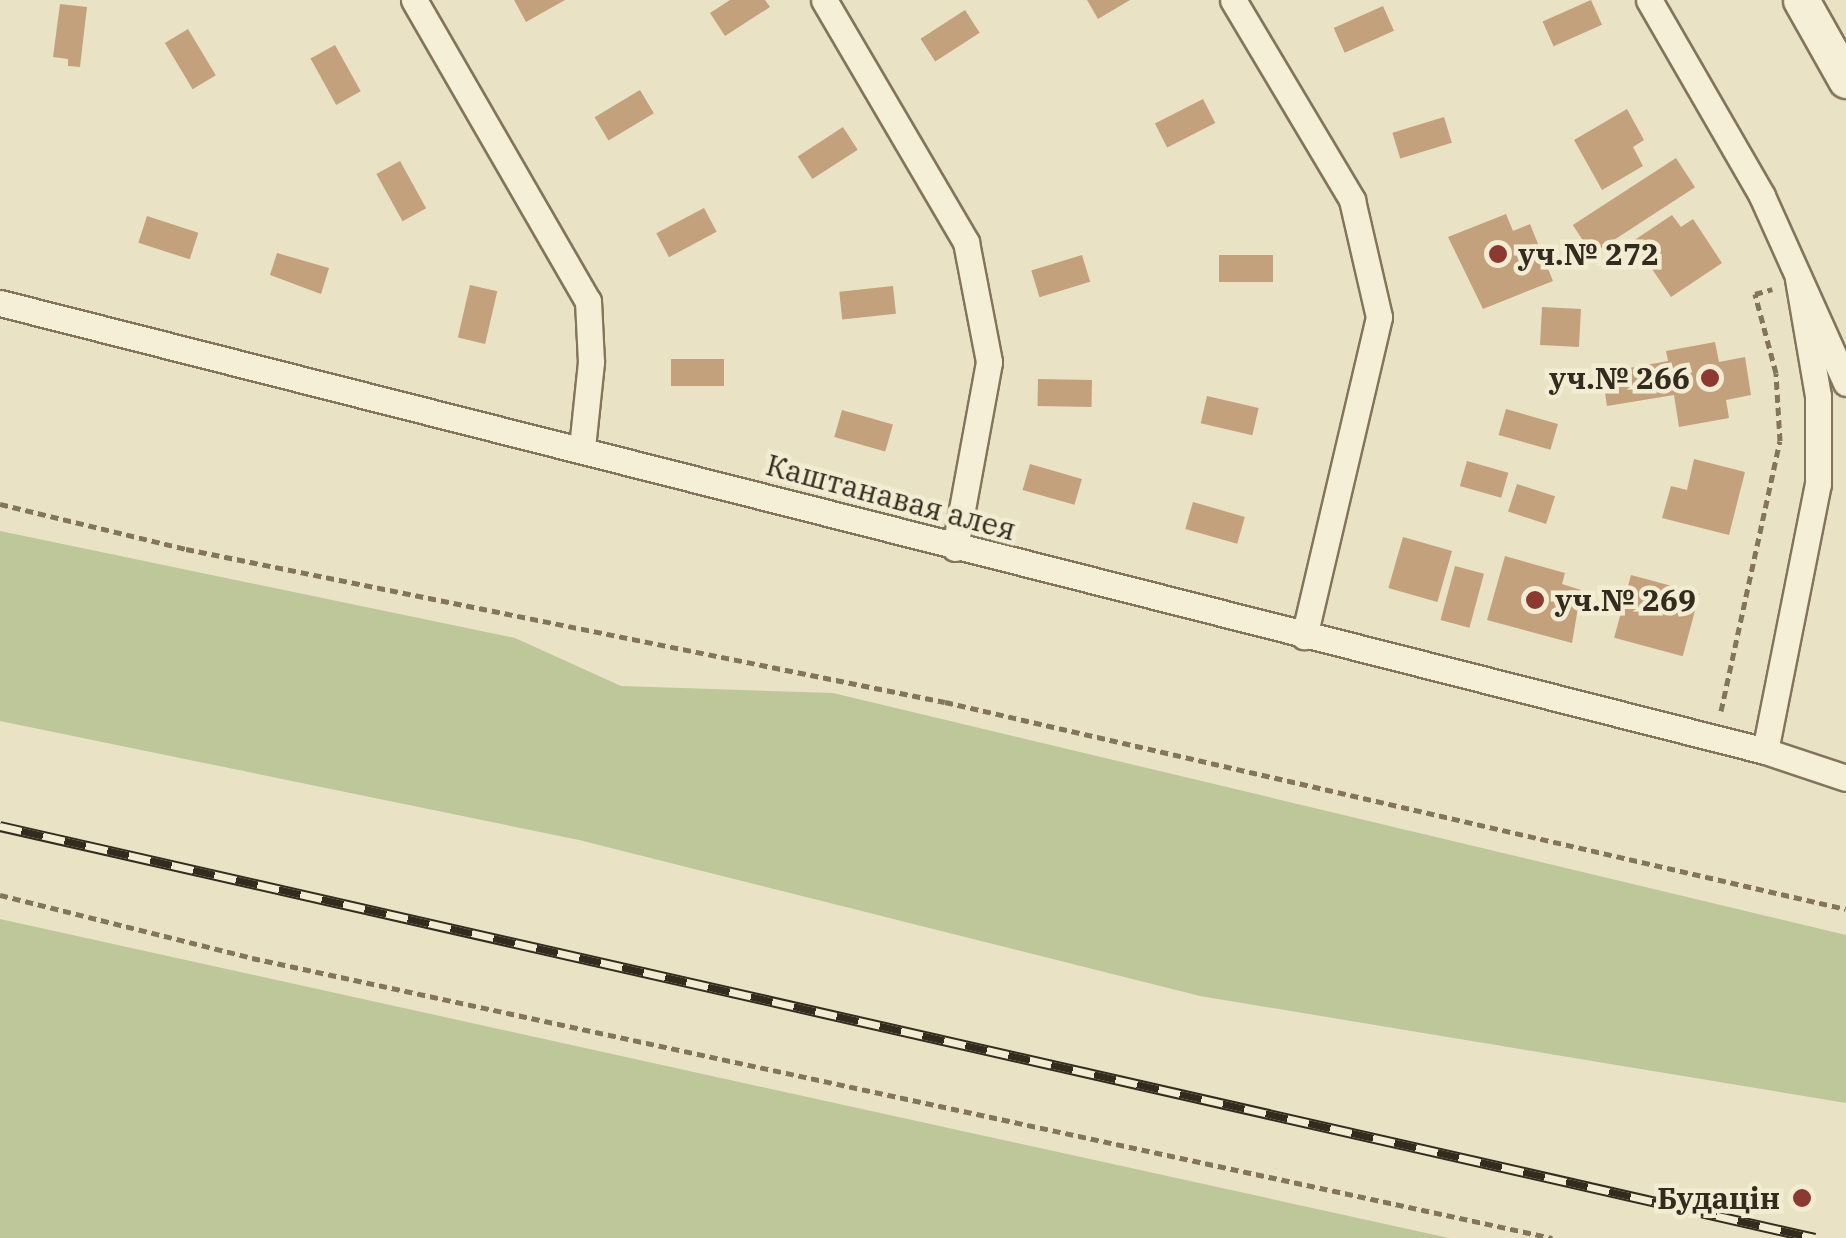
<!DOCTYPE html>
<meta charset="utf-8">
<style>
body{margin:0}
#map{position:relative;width:1846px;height:1238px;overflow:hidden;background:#eae2c4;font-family:"IBM Plex Serif",serif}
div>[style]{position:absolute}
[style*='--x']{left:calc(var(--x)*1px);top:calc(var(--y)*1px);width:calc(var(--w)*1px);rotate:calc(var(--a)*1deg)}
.green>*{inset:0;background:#bdc799}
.building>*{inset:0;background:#c4a17d;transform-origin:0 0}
.path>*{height:5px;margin-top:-2.5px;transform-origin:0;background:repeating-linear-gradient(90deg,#83745c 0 8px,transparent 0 13px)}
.roads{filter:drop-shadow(2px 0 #83745c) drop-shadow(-2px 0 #83745c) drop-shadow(0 2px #83745c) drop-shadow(0 -2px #83745c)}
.street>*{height:25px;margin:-12.5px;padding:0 12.5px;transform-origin:12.5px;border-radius:12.5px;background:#f5efd7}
.secondary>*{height:35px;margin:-17.5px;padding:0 17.5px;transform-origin:17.5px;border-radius:17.5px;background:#f5efd7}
.rail>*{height:11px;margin-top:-5.5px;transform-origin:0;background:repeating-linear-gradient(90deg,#f2ecd3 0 22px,#342b1f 0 44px);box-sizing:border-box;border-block:2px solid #342b1f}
.dots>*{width:28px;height:28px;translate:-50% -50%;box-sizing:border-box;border:5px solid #f2ecd3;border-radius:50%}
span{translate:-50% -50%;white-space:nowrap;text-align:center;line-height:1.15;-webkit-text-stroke:9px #f2ecd3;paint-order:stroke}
.poi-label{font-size:30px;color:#342b1f;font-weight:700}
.left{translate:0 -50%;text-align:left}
.right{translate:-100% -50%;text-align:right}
.street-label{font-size:30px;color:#342b1f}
</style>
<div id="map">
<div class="green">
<div style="clip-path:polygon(0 531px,515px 638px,621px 686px,833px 693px,1846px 935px,1846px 1103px,1200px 996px,579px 840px,0 721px)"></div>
<div style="clip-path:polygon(0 919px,771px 1089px,1449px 1238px,0 1238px)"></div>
</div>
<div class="building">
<div style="clip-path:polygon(514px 0,565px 0,526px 22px)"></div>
<div style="clip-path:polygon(730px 0,765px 0,770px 7px,725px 36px,710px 13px)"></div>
<div style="clip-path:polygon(1087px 0,1130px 0,1098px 19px)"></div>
<div style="left:1591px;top:0;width:27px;height:53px;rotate:66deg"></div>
<div style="clip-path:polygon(60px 4px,87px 7px,80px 67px,68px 66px,68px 59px,53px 57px)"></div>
<div style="left:1383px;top:6px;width:27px;height:54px;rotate:66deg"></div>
<div style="left:965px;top:10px;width:27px;height:53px;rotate:57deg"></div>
<div style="left:188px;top:29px;width:54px;height:27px;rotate:59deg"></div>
<div style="left:335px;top:45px;width:53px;height:28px;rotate:61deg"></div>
<div style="left:640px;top:90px;width:27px;height:53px;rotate:59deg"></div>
<div style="left:1203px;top:99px;width:27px;height:54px;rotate:63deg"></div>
<div style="clip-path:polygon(1627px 109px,1644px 140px,1633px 147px,1643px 166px,1602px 190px,1574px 140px)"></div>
<div style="left:1444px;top:117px;width:27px;height:54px;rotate:73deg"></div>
<div style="left:843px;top:127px;width:27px;height:54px;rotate:57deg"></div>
<div style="left:1676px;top:158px;width:35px;height:123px;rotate:57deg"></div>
<div style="left:400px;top:161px;width:54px;height:27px;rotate:61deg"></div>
<div style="left:704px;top:208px;width:27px;height:54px;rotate:62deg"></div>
<div style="clip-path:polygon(1506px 214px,1513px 231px,1530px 224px,1553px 281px,1483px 309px,1448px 237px)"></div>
<div style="clip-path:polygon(1672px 215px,1681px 227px,1693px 219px,1722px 263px,1671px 297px,1633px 241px)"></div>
<div style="left:147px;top:216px;width:54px;height:28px;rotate:18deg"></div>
<div style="clip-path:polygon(277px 253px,329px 268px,321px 294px,270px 275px)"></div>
<div style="left:1082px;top:255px;width:28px;height:53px;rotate:73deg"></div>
<div style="left:1273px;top:255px;width:27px;height:54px;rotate:90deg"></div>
<div style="left:470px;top:285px;width:28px;height:54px;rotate:13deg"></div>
<div style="left:893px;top:286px;width:28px;height:54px;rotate:84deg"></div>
<div style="left:1542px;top:307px;width:39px;height:38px;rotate:3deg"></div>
<div style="clip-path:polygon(1715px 342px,1719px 362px,1745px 357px,1751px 395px,1726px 400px,1729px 418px,1679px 427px,1674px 395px,1607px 406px,1602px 373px,1668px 361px,1666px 351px)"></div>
<div style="left:671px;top:359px;width:53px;height:27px"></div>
<div style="left:1038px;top:379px;width:54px;height:27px;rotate:1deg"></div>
<div style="left:1207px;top:396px;width:53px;height:28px;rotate:13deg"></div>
<div style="left:1506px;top:409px;width:54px;height:27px;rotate:16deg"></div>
<div style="left:842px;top:410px;width:53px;height:28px;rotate:16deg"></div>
<div style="clip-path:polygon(1694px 459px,1745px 472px,1729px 535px,1662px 518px,1671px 486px,1687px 490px)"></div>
<div style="left:1467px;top:461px;width:43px;height:26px;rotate:16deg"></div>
<div style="left:1030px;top:464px;width:54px;height:27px;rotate:16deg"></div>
<div style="left:1517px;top:484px;width:40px;height:29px;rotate:18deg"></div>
<div style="left:1193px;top:502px;width:54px;height:28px;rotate:16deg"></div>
<div style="left:1403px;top:537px;width:51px;height:53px;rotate:16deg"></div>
<div style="clip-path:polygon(1505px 556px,1565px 573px,1562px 584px,1581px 590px,1572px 643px,1487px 620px)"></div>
<div style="left:1455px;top:566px;width:30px;height:56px;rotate:15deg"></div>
<div style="left:1631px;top:575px;width:71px;height:65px;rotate:15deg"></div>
</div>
<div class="path">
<div style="--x:0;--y:504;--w:191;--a:13.6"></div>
<div style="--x:186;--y:549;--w:774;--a:11.4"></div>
<div style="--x:945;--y:702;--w:924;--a:12.94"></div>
<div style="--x:1721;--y:711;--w:276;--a:-77.7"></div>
<div style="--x:1780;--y:441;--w:68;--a:-93.4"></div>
<div style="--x:1776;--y:373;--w:82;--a:-104.9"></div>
<div style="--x:1755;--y:294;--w:18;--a:-16"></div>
<div style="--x:0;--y:895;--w:260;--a:14"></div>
<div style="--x:252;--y:958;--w:1330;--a:12.15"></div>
</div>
<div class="roads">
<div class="street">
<div style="--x:414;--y:0;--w:348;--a:60"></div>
<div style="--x:588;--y:301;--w:61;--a:87.2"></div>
<div style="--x:591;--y:362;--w:86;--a:96"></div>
<div style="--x:824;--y:0;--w:281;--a:59.6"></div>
<div style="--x:966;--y:242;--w:122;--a:79.1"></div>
<div style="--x:989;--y:362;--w:189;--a:100.4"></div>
<div style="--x:1233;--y:0;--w:233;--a:59.2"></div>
<div style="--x:1352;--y:200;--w:120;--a:77"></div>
<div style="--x:1379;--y:317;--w:328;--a:103.2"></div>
<div style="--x:1649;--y:0;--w:226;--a:60"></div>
<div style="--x:1762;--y:196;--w:205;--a:65.8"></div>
<div style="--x:0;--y:303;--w:1821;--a:14.24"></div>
<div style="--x:1765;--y:751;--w:85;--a:18.4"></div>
<div style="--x:1765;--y:751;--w:272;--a:-78.8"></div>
<div style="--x:1818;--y:484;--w:88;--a:-90"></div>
<div style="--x:1818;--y:396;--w:119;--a:-99.7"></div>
</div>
<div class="secondary">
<div style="--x:1801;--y:0;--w:92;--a:60.6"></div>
</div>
</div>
<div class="rail">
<div style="--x:0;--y:826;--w:1861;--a:12.79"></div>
</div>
<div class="dots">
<div style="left:1498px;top:254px;background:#8c3932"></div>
<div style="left:1710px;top:378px;background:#8c3932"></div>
<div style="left:1535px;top:600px;background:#8c3932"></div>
<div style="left:1802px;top:1198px;background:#8c3932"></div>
</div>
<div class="poi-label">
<span class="left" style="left:1518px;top:254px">уч.№ 272</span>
<span class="right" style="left:1690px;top:378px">уч.№ 266</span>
<span class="left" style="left:1555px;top:600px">уч.№ 269</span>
<span class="right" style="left:1780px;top:1198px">Будацін</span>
</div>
<div class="street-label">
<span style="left:891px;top:497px;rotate:15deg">Каштанавая алея</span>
</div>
</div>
